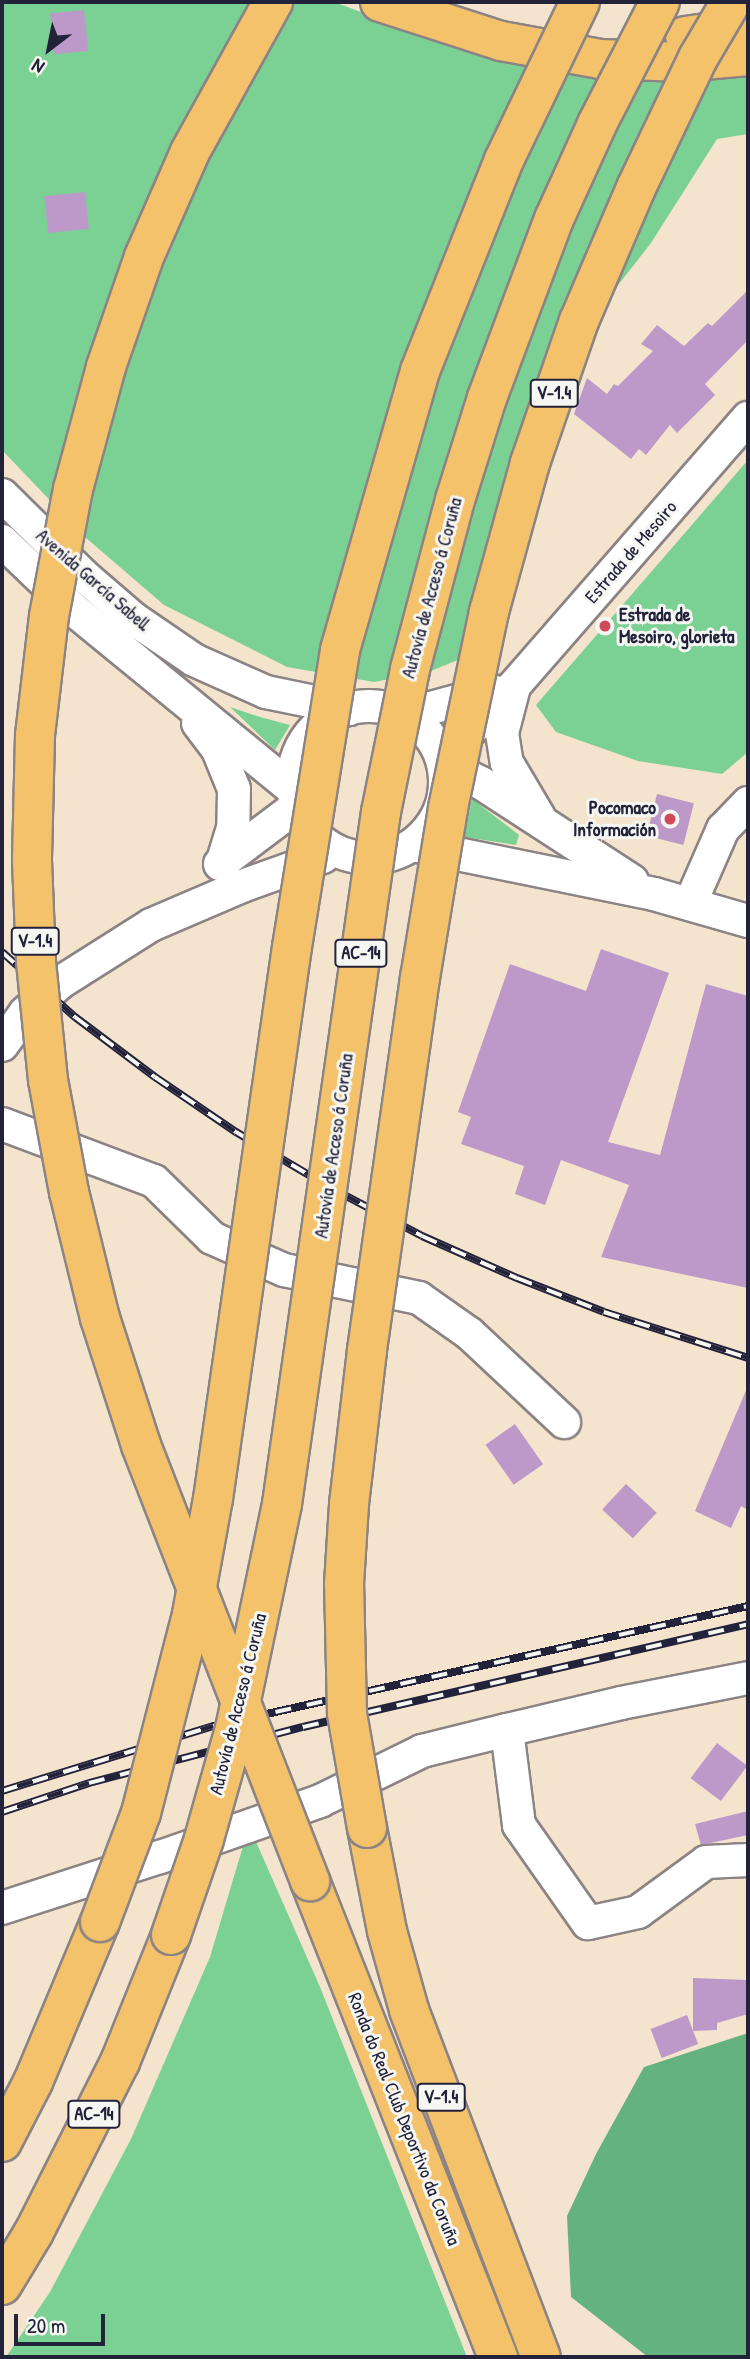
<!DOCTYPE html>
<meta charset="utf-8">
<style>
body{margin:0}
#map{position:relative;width:750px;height:2359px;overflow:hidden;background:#f4e4cd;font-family:"Patrick Hand",sans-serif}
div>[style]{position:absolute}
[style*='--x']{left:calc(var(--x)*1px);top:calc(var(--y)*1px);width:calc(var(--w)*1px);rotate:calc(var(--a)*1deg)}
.green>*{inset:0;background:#7bd094}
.forest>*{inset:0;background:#64b27e}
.building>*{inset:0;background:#bd99c9;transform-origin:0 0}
.roads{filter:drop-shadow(2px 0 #8b8384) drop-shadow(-2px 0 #8b8384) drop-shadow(0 2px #8b8384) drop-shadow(0 -2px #8b8384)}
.minor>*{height:32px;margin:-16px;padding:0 16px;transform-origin:16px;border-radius:16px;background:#fff}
.minor>.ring{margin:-16px;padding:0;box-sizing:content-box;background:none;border:32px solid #fff;border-radius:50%}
.major>*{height:38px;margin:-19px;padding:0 19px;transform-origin:19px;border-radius:19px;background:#f4c26a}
.highway>*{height:38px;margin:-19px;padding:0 19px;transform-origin:19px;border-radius:19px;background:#f4c26a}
.rail>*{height:8px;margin-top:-4px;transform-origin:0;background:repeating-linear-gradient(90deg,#f6f6f2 0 16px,#22223b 0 32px);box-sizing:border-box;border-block:2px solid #22223b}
.bridges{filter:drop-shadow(2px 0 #8b8384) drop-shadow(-2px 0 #8b8384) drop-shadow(0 2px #8b8384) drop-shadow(0 -2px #8b8384)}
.highway-bridge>*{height:38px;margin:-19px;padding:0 19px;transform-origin:19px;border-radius:19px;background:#f4c26a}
.dots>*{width:19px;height:19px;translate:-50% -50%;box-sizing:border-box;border:4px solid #f6f6f2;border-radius:50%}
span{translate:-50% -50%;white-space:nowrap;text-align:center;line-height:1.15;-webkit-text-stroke:6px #f6f6f2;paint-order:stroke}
.shield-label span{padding:2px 5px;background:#f6f6f2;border:2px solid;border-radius:5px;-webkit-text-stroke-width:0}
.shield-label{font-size:18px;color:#22223b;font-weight:700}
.street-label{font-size:19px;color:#22223b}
.poi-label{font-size:19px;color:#22223b;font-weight:700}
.left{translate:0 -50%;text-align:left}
.right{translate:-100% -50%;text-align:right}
.frame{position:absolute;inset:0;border:4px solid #22223b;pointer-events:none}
.north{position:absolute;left:14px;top:14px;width:70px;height:70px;-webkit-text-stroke:5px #f6f6f2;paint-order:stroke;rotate:212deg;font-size:19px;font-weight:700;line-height:28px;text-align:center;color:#22223b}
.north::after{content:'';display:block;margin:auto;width:24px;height:32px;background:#22223b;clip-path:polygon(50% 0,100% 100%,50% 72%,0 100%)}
.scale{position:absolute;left:14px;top:2314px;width:91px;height:32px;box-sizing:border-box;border:4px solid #22223b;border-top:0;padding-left:9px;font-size:21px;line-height:24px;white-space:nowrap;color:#22223b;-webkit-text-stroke:5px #f6f6f2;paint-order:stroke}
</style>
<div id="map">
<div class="green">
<div style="clip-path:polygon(2px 2px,334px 2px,429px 37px,748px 73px,748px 134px,717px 139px,651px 243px,529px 399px,477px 652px,431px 671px,374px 682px,287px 667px,164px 605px,85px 537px,2px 450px)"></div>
<div style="clip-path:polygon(748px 460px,748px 752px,722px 774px,638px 761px,556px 732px,536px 705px)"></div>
<div style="clip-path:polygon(230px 707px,260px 717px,290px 725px,275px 750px)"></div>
<div style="clip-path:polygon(472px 799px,519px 835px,516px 845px,464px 837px)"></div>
<div style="clip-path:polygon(249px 1826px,320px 1987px,467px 2357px,6px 2357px,50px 2292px,131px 2139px,210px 1957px)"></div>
</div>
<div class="forest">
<div style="clip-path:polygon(748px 2033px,748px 2357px,648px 2357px,571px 2297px,567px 2216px,596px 2154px,644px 2067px)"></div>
</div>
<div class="building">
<div style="left:84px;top:10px;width:41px;height:34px;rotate:84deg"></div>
<div style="left:85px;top:192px;width:37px;height:41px;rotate:84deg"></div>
<div style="clip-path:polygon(748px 290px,748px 340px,705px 384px,715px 395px,677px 433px,670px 425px,646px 455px,639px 449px,631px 459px,574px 414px,587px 378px,607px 394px,614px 384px,618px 386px,653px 351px,641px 344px,657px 325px,684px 346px,708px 323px,712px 326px)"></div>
<div style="left:657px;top:794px;width:38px;height:43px;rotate:14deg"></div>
<div style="clip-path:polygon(601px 949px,669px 973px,608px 1142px,660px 1155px,706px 984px,748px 996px,748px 1288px,601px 1257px,629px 1185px,561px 1160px,545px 1205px,515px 1194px,524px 1166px,461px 1144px,471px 1117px,458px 1112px,510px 964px,586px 991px)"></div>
<div style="clip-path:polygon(747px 1388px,748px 1510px,741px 1506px,731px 1528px,695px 1511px)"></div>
<div style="left:515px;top:1424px;width:49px;height:36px;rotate:55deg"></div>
<div style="left:626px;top:1484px;width:42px;height:35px;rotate:43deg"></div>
<div style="left:717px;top:1743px;width:38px;height:44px;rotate:37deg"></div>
<div style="clip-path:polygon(748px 1811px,748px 1835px,701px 1845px,695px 1824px)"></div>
<div style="clip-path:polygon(693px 1978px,748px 1980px,748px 2014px,717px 2023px,717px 2030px,693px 2031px)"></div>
<div style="left:687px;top:2015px;width:31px;height:39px;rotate:69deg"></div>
</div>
<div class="roads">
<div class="minor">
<div style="--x:2;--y:495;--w:114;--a:44.6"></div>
<div style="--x:83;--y:575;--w:67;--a:40.8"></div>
<div style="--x:134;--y:619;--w:73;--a:34.3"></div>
<div style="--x:194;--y:660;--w:79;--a:24"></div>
<div style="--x:266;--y:692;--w:85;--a:11.6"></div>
<div style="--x:2;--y:541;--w:100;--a:43.8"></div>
<div style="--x:74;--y:610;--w:284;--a:39.3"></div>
<div style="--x:514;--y:687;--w:48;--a:104.6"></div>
<div style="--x:502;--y:733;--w:30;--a:81"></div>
<div style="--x:507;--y:763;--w:63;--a:59.3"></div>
<div class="ring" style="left:293px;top:706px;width:120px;height:120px"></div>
<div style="--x:389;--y:708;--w:42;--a:0"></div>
<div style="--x:431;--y:708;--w:64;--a:-15.3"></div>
<div style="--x:198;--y:723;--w:34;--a:53"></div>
<div style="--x:218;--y:750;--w:42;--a:67.7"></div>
<div style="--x:234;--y:789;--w:39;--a:91"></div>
<div style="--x:233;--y:828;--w:37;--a:107"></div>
<div style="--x:460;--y:741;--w:77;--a:-45.5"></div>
<div style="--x:514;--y:686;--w:356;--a:-48.9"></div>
<div style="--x:444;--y:765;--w:41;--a:25.9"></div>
<div style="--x:481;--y:783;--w:180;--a:33"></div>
<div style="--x:418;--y:846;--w:241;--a:11.5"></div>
<div style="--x:654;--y:894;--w:98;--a:16"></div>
<div style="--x:220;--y:864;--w:96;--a:-37"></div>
<div style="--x:690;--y:904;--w:82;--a:-66.3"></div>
<div style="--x:723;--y:829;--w:36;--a:-46"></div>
<div style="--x:2;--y:1045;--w:39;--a:-54"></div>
<div style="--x:25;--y:1013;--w:48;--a:-40.7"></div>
<div style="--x:61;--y:982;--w:107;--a:-32.3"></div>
<div style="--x:151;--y:925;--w:99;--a:-23.2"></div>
<div style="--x:242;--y:886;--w:86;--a:-19.7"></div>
<div style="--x:2;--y:1124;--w:162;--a:20.6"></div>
<div style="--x:154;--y:1181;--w:81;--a:44.5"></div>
<div style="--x:212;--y:1238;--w:79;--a:24"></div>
<div style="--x:284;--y:1270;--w:138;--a:11.7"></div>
<div style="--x:419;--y:1298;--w:62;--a:35.2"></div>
<div style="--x:470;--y:1334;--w:129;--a:43.1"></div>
<div style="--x:507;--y:1730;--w:117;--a:-13.3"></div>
<div style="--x:621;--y:1703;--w:129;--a:-11.1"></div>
<div style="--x:2;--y:1908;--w:166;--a:-17.9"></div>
<div style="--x:160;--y:1857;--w:170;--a:-19.3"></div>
<div style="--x:320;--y:1801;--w:114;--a:-26.1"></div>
<div style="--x:422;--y:1751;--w:88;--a:-13.9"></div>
<div style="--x:507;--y:1730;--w:96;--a:82.8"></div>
<div style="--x:519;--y:1825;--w:120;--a:54.9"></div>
<div style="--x:588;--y:1923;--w:51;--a:-12.4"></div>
<div style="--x:638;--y:1912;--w:84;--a:-36.3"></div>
<div style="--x:706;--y:1862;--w:42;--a:-2.7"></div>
</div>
<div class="major">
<div style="--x:380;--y:2;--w:127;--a:17.9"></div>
<div style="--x:501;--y:41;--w:101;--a:10.3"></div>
<div style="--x:600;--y:59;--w:82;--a:2.1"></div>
<div style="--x:682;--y:62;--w:66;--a:-5.2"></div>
<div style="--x:685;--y:36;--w:64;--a:-8.1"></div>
</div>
<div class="highway">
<div style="--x:367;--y:1828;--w:105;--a:79"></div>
<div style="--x:387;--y:1931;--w:82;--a:74.4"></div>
<div style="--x:409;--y:2010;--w:371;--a:69.2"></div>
<div style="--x:310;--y:1881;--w:512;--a:68.45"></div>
<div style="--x:2;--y:2142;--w:68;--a:-62.7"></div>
<div style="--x:33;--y:2082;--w:173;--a:-67.3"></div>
<div style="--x:2;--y:2285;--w:62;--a:-58.9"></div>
<div style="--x:34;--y:2232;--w:191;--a:-63.2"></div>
<div style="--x:120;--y:2062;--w:137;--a:-68.1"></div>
</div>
</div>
<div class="rail">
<div style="--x:2;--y:952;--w:98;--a:41.7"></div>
<div style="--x:75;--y:1017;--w:100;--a:36.9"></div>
<div style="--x:155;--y:1077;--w:98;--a:34.2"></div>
<div style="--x:236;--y:1132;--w:110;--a:30.5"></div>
<div style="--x:331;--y:1188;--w:103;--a:27.8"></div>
<div style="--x:422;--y:1236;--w:104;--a:23.9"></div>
<div style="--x:517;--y:1278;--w:93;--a:21.3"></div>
<div style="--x:604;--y:1312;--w:151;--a:17.7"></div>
<div style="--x:2;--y:1791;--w:221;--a:-17.1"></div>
<div style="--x:213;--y:1726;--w:548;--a:-12.64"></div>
<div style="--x:2;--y:1812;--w:92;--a:-18.4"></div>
<div style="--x:89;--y:1783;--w:221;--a:-14.7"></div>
<div style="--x:303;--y:1727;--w:457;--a:-13"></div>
</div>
<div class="bridges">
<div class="highway-bridge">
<div style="--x:273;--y:2;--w:171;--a:119"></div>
<div style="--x:190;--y:152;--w:115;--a:113.7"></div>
<div style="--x:144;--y:257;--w:116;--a:109.1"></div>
<div style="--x:106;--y:367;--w:126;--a:105.1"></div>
<div style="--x:73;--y:489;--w:129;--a:100.7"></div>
<div style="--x:49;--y:616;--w:121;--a:96.7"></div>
<div style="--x:35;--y:736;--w:125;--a:91.4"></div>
<div style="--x:32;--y:861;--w:101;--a:87.7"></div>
<div style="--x:36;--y:962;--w:119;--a:84.2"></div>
<div style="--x:48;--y:1080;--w:114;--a:79.4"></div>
<div style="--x:69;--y:1192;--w:130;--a:76.2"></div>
<div style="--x:100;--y:1318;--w:133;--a:72.1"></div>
<div style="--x:141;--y:1445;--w:468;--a:68.8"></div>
<div style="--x:367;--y:1828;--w:117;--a:-99.9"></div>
<div style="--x:347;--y:1713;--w:129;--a:-91.3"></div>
<div style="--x:344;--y:1584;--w:80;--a:-86.4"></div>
<div style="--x:349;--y:1504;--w:155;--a:-83.3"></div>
<div style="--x:367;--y:1350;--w:376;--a:-81.9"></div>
<div style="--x:420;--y:978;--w:172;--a:-80.6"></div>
<div style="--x:448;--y:808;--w:200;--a:-78.2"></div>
<div style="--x:489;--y:612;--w:155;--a:-74.6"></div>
<div style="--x:530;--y:463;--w:150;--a:-71"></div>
<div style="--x:579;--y:321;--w:145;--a:-66.8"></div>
<div style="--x:636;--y:188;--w:144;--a:-64.5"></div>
<div style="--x:698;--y:58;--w:65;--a:-59.5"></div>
<div style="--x:100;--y:1922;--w:116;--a:-69.4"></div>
<div style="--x:141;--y:1813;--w:205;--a:-75.6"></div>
<div style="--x:192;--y:1614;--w:117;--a:-79.7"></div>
<div style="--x:213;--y:1499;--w:558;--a:-81.86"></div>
<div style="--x:292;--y:947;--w:301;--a:-80.8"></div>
<div style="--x:340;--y:650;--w:290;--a:-74"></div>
<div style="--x:420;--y:371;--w:227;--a:-68.3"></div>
<div style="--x:504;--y:160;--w:175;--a:-64.3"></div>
<div style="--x:171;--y:1935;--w:102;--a:-71"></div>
<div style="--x:204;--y:1839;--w:114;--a:-74.3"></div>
<div style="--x:235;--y:1729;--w:230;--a:-78.2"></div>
<div style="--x:282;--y:1504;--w:699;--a:-81.86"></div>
<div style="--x:381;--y:812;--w:146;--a:-78.5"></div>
<div style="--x:410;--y:669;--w:175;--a:-75.1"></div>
<div style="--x:455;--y:500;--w:107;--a:-72.6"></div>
<div style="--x:487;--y:398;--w:191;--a:-69.5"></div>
<div style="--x:554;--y:219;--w:104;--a:-65.6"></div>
<div style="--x:597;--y:124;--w:137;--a:-62.7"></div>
</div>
</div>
<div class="dots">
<div style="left:605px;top:626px;background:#d1495b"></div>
<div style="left:670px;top:819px;background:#d1495b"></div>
</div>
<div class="shield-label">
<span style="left:554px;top:393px">V-1.4</span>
<span style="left:35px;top:941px">V-1.4</span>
<span style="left:361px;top:953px">AC-14</span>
<span style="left:441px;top:2097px">V-1.4</span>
<span style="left:94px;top:2114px">AC-14</span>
</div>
<div class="street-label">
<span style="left:631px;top:552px;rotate:-49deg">Estrada de Mesoiro</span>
<span style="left:93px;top:580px;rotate:41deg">Avenida García Sabell</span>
<span style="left:432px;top:588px;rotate:-75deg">Autovía de Acceso á Coruña</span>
<span style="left:334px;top:1146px;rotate:-82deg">Autovía de Acceso á Coruña</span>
<span style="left:238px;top:1704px;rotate:-76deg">Autovía de Acceso á Coruña</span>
<span style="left:404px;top:2119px;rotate:68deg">Ronda do Real Club Deportivo da Coruña</span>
</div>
<div class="poi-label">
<span class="left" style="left:619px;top:626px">Estrada de<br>Mesoiro, glorieta</span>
<span class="right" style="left:656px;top:819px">Pocomaco<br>Información</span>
</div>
<div class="frame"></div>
<div class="north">N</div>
<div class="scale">20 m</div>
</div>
